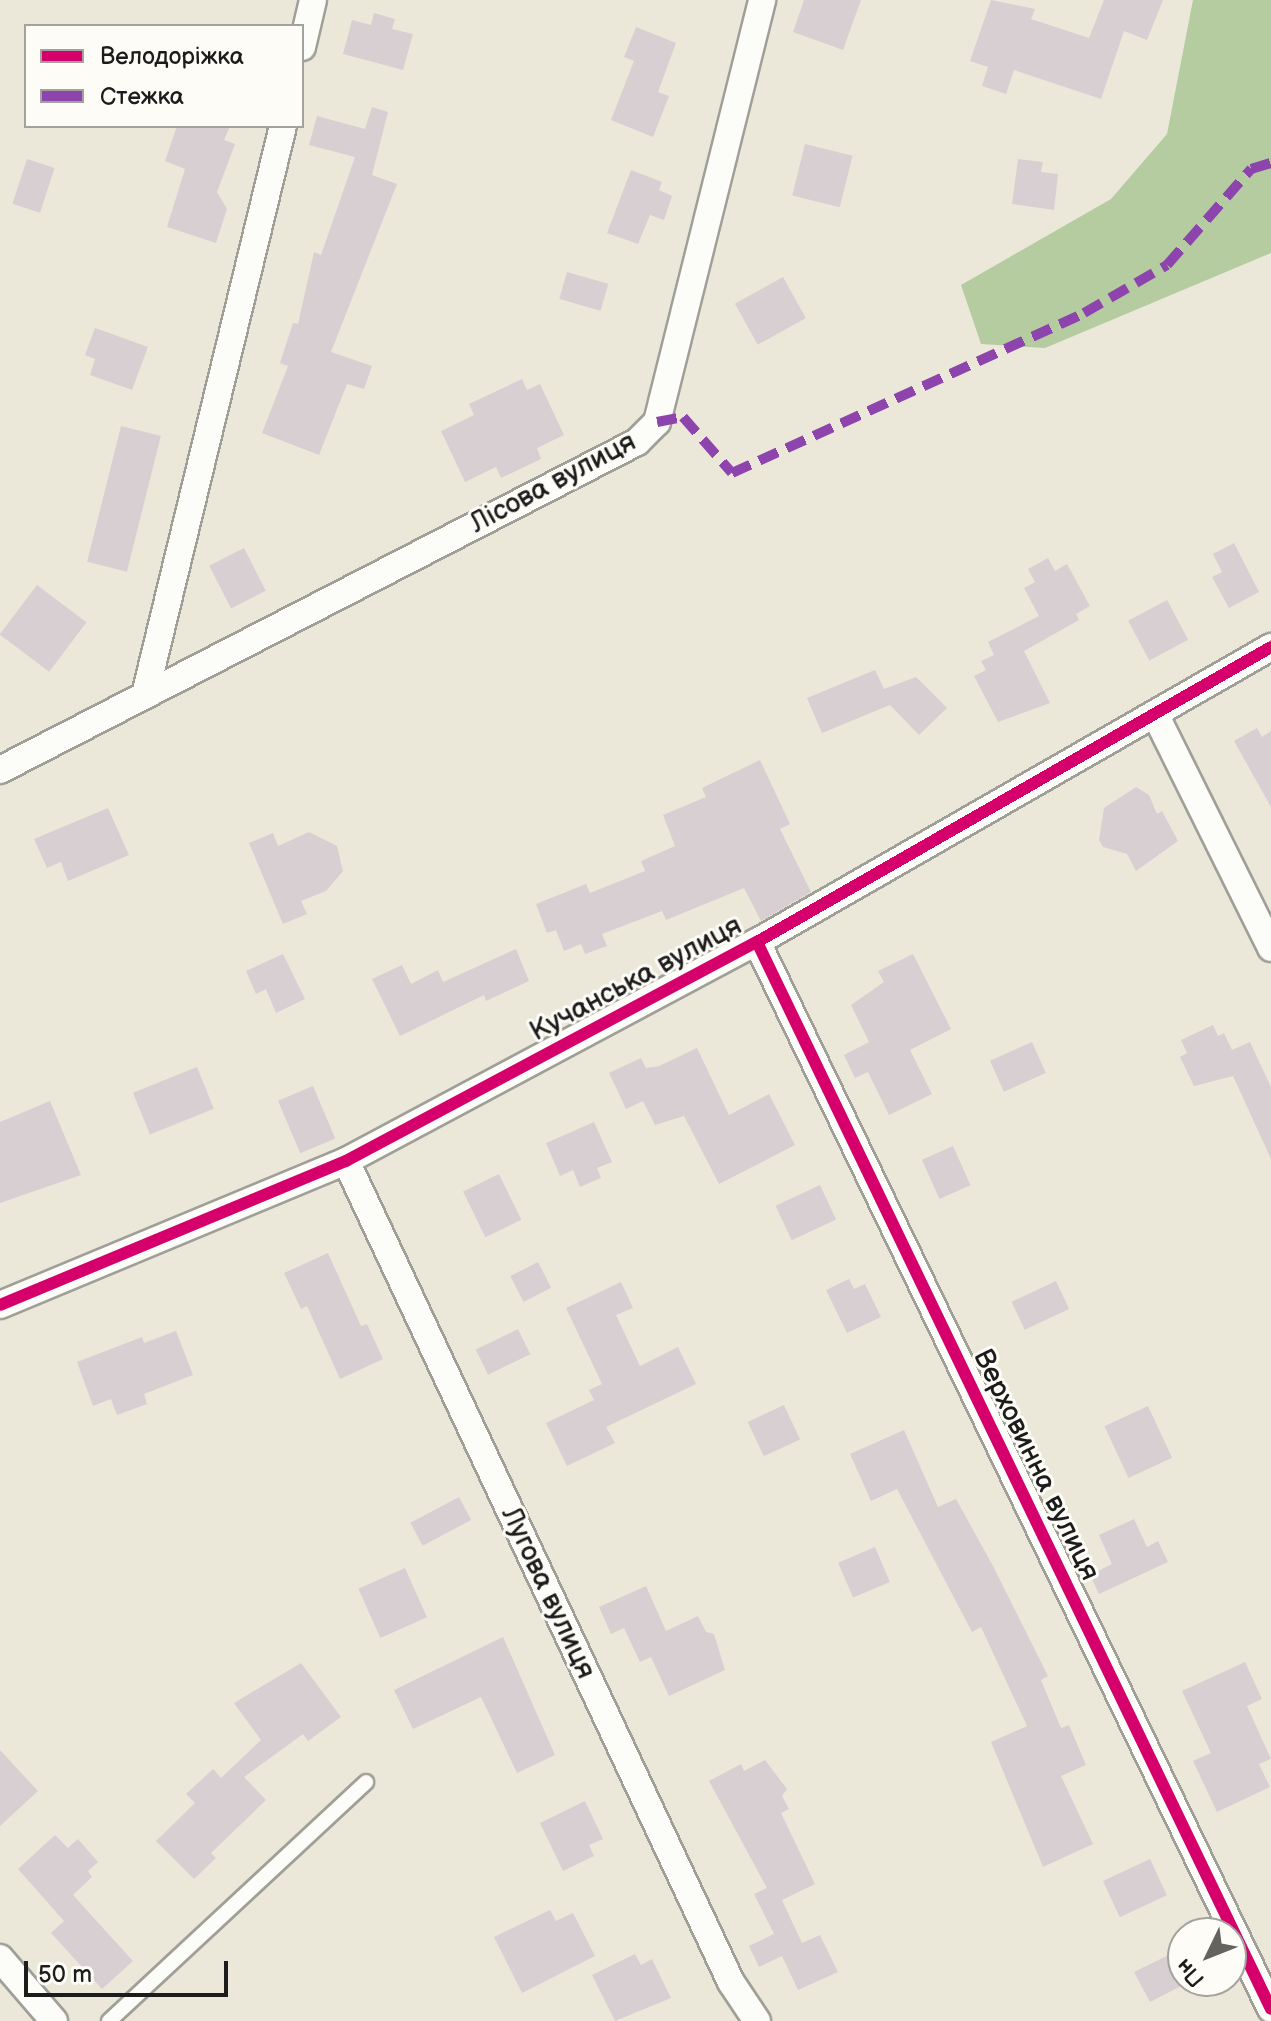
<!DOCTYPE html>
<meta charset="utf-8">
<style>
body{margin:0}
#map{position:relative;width:1271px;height:2021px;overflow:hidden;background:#ebe8da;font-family:"Balsamiq Sans",sans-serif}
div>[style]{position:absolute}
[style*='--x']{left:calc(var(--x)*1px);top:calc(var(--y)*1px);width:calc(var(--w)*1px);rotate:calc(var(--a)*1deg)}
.forest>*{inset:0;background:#b4cc9f}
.building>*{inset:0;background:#d7cfd1;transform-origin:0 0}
.roads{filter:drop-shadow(2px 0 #a09f97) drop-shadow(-2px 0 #a09f97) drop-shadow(0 2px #a09f97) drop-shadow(0 -2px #a09f97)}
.service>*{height:14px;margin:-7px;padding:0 7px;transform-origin:7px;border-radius:7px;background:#fcfcf9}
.minor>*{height:26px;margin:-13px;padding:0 13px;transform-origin:13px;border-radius:13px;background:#fcfcf9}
.quiet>*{height:10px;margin-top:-5px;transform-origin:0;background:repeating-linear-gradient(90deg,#8e44ad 0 20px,transparent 0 30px)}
.cycleway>*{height:12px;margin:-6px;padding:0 6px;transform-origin:6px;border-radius:6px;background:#d6006c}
span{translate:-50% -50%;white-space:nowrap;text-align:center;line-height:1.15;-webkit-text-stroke:6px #fdfcf7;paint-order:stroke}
.street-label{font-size:28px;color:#1c1c1c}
.legend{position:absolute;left:24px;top:24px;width:280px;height:104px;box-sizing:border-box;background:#fdfcf7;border:2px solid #a3a29f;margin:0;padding:10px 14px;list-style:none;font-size:24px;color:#1c1c1c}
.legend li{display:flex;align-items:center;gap:16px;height:40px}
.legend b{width:40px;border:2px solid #a3a29f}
.north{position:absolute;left:1167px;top:1917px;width:80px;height:80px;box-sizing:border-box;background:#fdfcf7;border:2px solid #a3a29f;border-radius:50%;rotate:227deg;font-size:22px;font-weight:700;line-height:32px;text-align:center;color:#1c1c1c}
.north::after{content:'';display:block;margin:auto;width:28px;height:36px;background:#64635e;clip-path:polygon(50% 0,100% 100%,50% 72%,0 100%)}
.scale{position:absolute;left:24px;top:1961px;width:204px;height:36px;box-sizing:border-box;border:4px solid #1c1c1c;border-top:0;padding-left:10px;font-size:24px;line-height:28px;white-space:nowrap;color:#1c1c1c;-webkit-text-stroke:6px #fdfcf7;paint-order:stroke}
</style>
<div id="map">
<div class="forest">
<div style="clip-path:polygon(1193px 0,1271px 0,1271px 253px,1045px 348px,981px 344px,961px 285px,1111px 199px,1167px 134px)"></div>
</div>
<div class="building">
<div style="clip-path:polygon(804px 0,861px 0,843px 50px,793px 32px)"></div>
<div style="clip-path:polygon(991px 0,1035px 9px,1031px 19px,1089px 38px,1104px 0,1163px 0,1147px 40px,1124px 31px,1101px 99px,1014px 70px,1006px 94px,982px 86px,988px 67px,970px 61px)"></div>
<div style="clip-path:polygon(374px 13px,395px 19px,392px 29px,413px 34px,403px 70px,343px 54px,352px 20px,371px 25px)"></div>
<div style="clip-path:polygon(636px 27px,676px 43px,658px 92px,669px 96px,653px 137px,611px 120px,634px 61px,624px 57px)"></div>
<div style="clip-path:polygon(372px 107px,388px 112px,372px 175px,397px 184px,331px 352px,372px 366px,364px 389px,347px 384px,319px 455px,262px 433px,288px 366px,280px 363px,293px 323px,298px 324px,314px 252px,321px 255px,355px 157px,309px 145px,317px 116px,365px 129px)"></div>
<div style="clip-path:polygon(177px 126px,230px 126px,224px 140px,235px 144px,217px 192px,227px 209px,216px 243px,167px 227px,185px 169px,165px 161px)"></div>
<div style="left:805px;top:144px;width:49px;height:53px;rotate:14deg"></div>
<div style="left:27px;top:159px;width:29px;height:47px;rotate:18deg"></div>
<div style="clip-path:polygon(1018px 159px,1043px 162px,1041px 172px,1058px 174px,1054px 210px,1012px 204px)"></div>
<div style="clip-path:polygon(631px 170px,662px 182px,659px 190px,672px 196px,664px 220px,650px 215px,638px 244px,607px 233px)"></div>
<div style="left:567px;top:272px;width:43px;height:28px;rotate:16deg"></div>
<div style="left:783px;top:277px;width:47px;height:55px;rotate:61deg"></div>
<div style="clip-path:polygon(95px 328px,148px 347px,132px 390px,90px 375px,95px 359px,85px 355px)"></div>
<div style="clip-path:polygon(522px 379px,527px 390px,540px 384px,564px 435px,537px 448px,541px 459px,501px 478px,496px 467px,465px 482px,441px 431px,474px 415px,469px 404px)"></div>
<div style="left:121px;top:426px;width:41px;height:140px;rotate:14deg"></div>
<div style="clip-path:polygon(1234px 543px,1259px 592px,1229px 608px,1212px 577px,1222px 572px,1213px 554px)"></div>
<div style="left:244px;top:548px;width:48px;height:39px;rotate:63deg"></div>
<div style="clip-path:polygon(1048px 558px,1055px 571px,1067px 564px,1090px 606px,1076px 614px,1079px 620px,1024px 651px,1050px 703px,998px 722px,974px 676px,986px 670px,981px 661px,994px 655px,988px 642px,1039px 616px,1024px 588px,1035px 582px,1028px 569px)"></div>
<div style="left:37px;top:585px;width:62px;height:62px;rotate:37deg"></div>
<div style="left:1167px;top:600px;width:45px;height:44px;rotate:62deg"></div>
<div style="clip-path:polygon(875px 670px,884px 689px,916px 677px,947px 708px,919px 735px,890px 705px,822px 733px,807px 698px)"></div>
<div style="clip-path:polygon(1257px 728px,1262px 737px,1271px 731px,1271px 807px,1234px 741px)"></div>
<div style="clip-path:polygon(760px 760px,790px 824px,780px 829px,811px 892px,761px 921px,744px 888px,666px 920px,662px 911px,602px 934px,607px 946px,585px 954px,581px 944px,564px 951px,556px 930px,547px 933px,536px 904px,586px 884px,590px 893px,645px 871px,641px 861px,675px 846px,663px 815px,706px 797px,702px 788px)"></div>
<div style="clip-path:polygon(1136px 787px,1149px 795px,1157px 814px,1162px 811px,1178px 841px,1136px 871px,1127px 854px,1103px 847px,1099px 840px,1104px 808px)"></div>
<div style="clip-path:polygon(108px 808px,129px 855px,68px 881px,61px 862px,47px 868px,34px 839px)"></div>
<div style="clip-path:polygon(309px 832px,337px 846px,343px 871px,326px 891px,301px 901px,307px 914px,283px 924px,249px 843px,273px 833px,278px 846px)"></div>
<div style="clip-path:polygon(516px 949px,529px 981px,486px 1001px,484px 995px,400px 1036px,372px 979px,402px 965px,411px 984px,438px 970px,443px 982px)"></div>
<div style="clip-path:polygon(283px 954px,305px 999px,276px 1013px,266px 989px,256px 994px,246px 971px)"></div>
<div style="clip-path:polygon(913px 954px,951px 1029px,910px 1050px,932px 1094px,889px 1115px,868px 1072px,855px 1078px,844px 1055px,869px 1042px,851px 1005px,884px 982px,878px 971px)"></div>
<div style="clip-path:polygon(1213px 1025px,1218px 1036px,1224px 1033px,1232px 1050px,1250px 1042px,1271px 1087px,1271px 1159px,1233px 1076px,1194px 1086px,1180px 1057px,1187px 1053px,1181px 1040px)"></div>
<div style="left:1032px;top:1042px;width:34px;height:46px;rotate:66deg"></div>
<div style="clip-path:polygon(697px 1048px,729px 1115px,769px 1094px,795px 1145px,719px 1184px,684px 1116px,655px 1125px,643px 1101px,626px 1109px,609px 1073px,641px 1058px,646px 1068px,659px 1066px)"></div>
<div style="left:197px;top:1067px;width:45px;height:69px;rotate:68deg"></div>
<div style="left:313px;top:1086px;width:57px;height:38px;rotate:67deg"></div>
<div style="clip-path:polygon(50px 1101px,81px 1175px,0 1203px,0 1122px)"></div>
<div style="clip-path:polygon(594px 1122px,612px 1162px,597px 1168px,601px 1178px,580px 1187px,573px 1170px,560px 1176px,546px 1143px)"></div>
<div style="left:953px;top:1146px;width:43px;height:34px;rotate:66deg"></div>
<div style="left:499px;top:1174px;width:51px;height:40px;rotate:64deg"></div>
<div style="left:820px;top:1185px;width:38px;height:49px;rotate:65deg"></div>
<div style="clip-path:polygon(328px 1253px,361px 1326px,367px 1324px,383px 1359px,340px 1379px,307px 1306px,301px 1309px,284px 1273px)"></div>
<div style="left:538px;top:1262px;width:29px;height:31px;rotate:63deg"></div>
<div style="clip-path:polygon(849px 1279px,854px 1289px,865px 1284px,881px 1317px,847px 1333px,826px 1290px)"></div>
<div style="left:1056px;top:1281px;width:31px;height:49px;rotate:65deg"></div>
<div style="clip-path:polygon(621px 1282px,633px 1308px,616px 1315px,640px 1366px,678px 1347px,696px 1384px,606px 1427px,615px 1443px,567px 1466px,546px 1423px,594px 1400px,589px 1390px,602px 1384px,566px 1308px)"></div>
<div style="left:518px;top:1329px;width:28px;height:47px;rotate:64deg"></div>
<div style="clip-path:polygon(176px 1331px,193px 1375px,144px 1394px,147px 1404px,117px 1415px,111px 1399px,93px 1406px,77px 1362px,142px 1337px,144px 1343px)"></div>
<div style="left:784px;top:1405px;width:38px;height:40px;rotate:65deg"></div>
<div style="left:1148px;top:1406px;width:57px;height:48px;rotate:65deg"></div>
<div style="clip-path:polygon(904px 1430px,938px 1507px,956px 1499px,993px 1566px,1048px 1676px,1041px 1680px,1061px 1728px,1069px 1725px,1086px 1765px,1061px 1776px,1093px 1844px,1043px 1867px,991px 1742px,1027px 1726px,981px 1627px,972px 1632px,897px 1489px,871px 1501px,850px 1454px)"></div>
<div style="left:459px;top:1497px;width:26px;height:55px;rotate:62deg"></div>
<div style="clip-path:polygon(1134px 1519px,1147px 1547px,1158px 1541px,1168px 1562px,1099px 1594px,1090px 1575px,1112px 1564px,1099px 1535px)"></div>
<div style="left:875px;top:1547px;width:38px;height:40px;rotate:67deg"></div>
<div style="left:405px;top:1568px;width:54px;height:51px;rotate:66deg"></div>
<div style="clip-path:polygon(646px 1586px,666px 1631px,698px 1616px,706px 1632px,714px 1634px,725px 1670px,669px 1696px,651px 1657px,640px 1662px,624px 1628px,611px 1634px,599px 1607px)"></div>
<div style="clip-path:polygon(503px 1637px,555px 1755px,517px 1773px,481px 1697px,413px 1729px,394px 1690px)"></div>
<div style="clip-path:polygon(1245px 1662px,1262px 1699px,1247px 1706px,1271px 1759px,1259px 1764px,1270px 1787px,1217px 1812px,1193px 1761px,1211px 1753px,1182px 1691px)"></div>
<div style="clip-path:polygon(301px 1663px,341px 1717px,308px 1741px,303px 1734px,244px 1777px,266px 1800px,211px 1853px,216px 1858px,194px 1879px,156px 1841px,195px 1803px,186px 1794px,213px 1769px,221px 1778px,261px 1740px,234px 1703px)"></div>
<div style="clip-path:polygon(0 1750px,38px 1791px,0 1826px)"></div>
<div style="clip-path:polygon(765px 1760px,787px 1789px,782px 1796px,789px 1809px,781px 1813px,815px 1884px,782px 1900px,802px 1943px,820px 1935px,838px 1972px,798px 1990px,782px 1956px,759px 1967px,749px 1946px,774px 1934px,754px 1894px,767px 1888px,709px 1781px,741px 1764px,744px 1771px)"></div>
<div style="clip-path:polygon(585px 1801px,603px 1839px,589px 1845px,594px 1856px,563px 1871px,540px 1823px)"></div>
<div style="clip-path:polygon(55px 1835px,68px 1848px,78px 1839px,98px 1862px,88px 1871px,92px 1877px,73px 1895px,133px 1961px,102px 1989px,51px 1933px,64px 1921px,18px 1869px)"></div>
<div style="left:1150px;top:1859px;width:40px;height:52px;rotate:65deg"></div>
<div style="clip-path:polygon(550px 1910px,556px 1921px,573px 1913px,595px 1956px,522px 1993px,494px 1937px)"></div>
<div style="clip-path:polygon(1183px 1948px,1183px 1985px,1150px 2002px,1134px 1972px)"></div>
<div style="clip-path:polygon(635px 1954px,641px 1965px,652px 1959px,671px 1998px,615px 2021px,592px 1975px)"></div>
</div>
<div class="roads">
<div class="service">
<div style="--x:109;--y:2021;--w:351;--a:-42.9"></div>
</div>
<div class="minor">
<div style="--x:302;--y:47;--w:48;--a:-76.8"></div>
<div style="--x:145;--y:695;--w:585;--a:-76.37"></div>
<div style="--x:1156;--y:716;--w:259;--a:63.6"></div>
<div style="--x:0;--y:770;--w:716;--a:-27.24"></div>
<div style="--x:637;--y:442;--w:28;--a:-45"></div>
<div style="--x:657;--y:422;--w:435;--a:-76"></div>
<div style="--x:757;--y:942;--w:1184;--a:64.28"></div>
<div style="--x:346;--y:1161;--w:907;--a:64.88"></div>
<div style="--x:731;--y:1982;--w:47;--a:56.3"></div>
<div style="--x:0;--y:1305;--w:375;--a:-22.6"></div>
<div style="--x:346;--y:1161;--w:466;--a:-28.1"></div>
<div style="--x:757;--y:942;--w:593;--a:-29.85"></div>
<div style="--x:0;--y:1958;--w:83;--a:49.4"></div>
</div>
</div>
<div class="quiet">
<div style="--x:657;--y:422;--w:26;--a:-11"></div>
<div style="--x:683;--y:417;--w:74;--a:48.8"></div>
<div style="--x:732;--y:473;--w:387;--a:-24.4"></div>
<div style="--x:1084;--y:313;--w:96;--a:-30"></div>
<div style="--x:1167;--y:265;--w:128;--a:-48.8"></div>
<div style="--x:1251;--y:169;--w:21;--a:-17"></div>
</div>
<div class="cycleway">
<div style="--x:757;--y:942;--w:1184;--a:64.28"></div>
<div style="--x:0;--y:1305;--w:375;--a:-22.6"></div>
<div style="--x:346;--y:1161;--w:466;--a:-28.1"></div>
<div style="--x:757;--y:942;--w:593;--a:-29.85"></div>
</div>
<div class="street-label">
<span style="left:553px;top:483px;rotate:-28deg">Лісова вулиця</span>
<span style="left:636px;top:979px;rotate:-28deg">Кучанська вулиця</span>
<span style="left:1036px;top:1465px;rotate:64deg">Верховинна вулиця</span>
<span style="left:548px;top:1593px;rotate:65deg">Лугова вулиця</span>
</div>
<ul class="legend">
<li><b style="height:10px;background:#d6006c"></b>Велодоріжка</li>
<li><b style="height:10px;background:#8e44ad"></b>Стежка</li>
</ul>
<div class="north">Пн</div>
<div class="scale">50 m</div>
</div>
